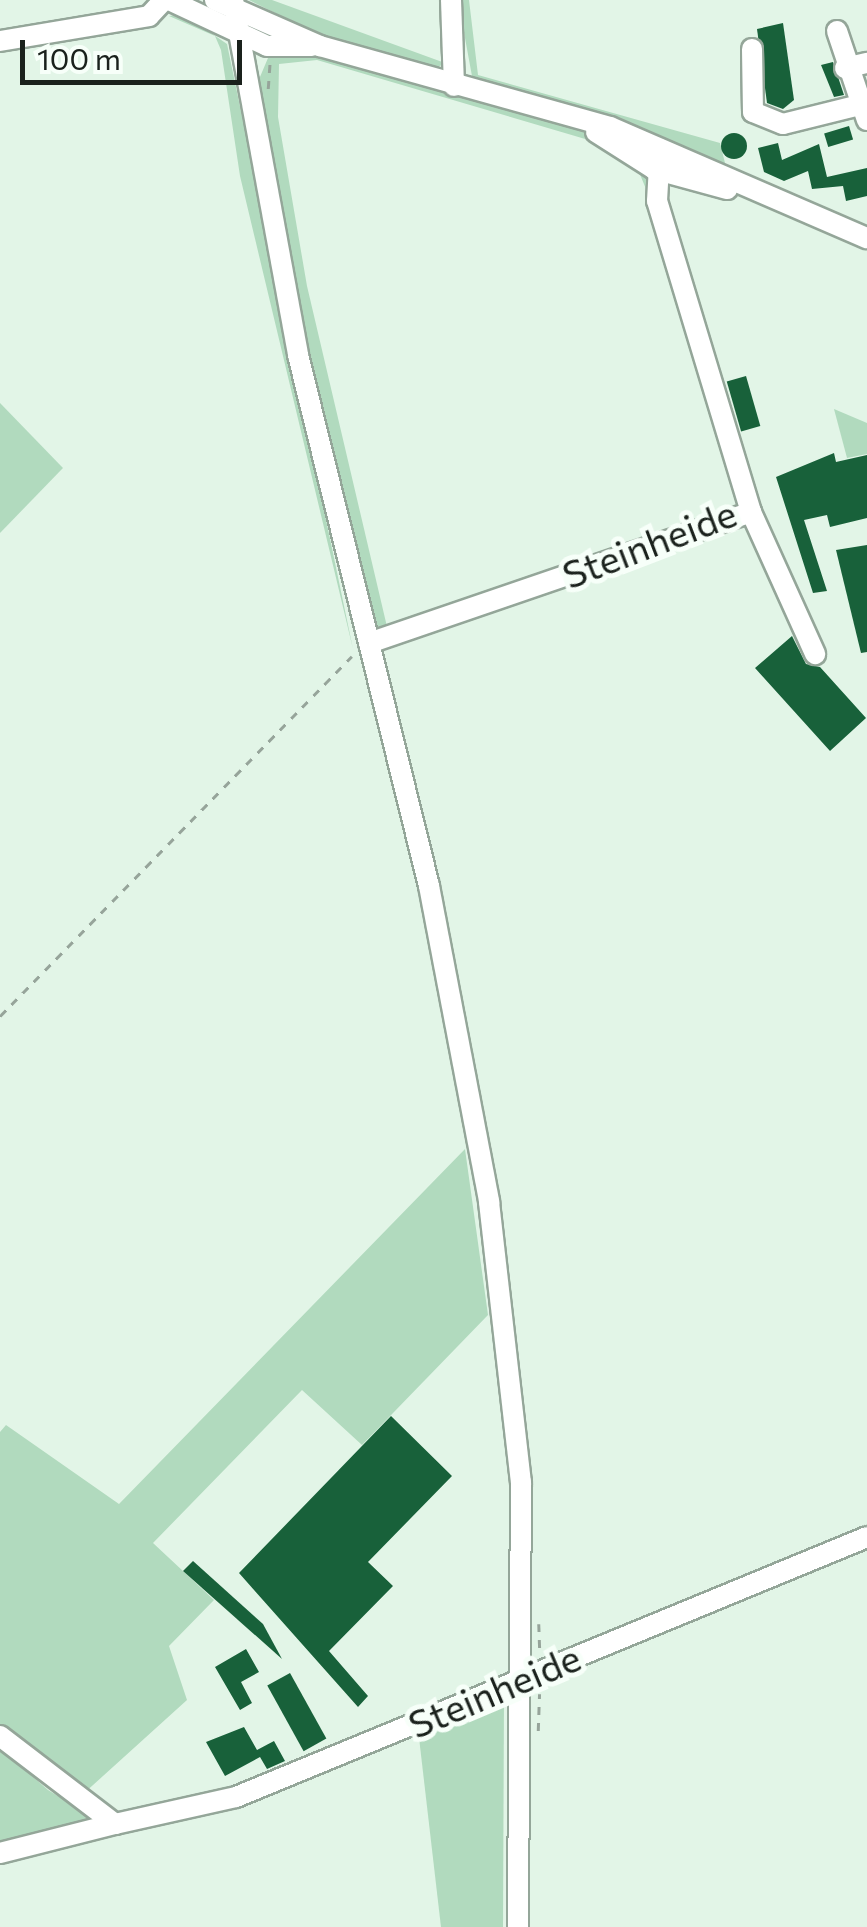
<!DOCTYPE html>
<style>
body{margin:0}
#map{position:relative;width:867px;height:1927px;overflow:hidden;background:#e2f5e7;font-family:Commissioner,sans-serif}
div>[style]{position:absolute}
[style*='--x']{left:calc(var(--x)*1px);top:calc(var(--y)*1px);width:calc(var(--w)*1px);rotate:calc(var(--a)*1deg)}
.green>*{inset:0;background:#b1dabe}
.building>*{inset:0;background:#18613a;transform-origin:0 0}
.round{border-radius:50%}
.path>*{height:2.5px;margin-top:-1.25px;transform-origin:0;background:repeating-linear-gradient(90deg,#96a49a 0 8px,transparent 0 16px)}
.roads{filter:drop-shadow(2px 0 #94a699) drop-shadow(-2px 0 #94a699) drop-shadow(0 2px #94a699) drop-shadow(0 -2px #94a699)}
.minor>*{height:20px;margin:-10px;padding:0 10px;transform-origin:10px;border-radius:10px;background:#fff}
span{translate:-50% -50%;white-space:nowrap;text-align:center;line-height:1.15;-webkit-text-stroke:10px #f7fff9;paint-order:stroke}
.street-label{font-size:38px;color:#1a211c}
.scale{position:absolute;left:20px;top:40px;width:222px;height:45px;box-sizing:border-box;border:5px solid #1a211c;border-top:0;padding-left:12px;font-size:30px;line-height:35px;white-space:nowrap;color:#1a211c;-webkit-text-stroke:8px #f7fff9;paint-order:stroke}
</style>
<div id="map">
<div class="green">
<div style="clip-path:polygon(249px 0,272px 0,445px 63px,433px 70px,331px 41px)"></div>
<div style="clip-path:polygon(458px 0,469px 0,478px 75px,720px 143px,726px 167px,474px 87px)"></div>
<div style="clip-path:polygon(183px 14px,227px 44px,353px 649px,240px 176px,221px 50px,215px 36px,169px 16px)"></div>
<div style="clip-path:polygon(287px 53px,316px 55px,583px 130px,646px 176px,658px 218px,639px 172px,592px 141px,317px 60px,279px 64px,278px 117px,307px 286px,388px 631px,375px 630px,311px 387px,257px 84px,268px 58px)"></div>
<div style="clip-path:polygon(0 403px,63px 468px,0 533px)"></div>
<div style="clip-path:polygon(834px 409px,867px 423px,867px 454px,847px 458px)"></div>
<div style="clip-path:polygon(465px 1149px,488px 1315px,362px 1445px,302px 1390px,153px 1543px,214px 1600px,169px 1646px,187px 1700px,82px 1795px,0 1726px,0 1432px,6px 1425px,119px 1504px)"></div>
<div style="clip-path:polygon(504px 1695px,503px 1927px,441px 1927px,418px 1729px)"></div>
<div style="clip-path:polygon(0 1748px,48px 1790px,102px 1823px,0 1848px)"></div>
</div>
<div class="building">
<div style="clip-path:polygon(783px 23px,794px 100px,783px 109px,767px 103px,757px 29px)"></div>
<div style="clip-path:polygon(833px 62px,844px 95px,834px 97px,821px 65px)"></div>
<div style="left:849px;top:126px;width:14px;height:26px;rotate:73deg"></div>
<div class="round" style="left:721px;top:133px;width:26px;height:26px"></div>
<div style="clip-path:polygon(778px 143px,782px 160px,819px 144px,827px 177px,867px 168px,867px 196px,846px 201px,843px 186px,812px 189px,808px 171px,784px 181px,764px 172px,758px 148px)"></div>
<div style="left:746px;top:376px;width:52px;height:20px;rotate:74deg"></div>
<div style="clip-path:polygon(834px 453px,836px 462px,867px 455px,867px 518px,830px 527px,827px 515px,804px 520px,827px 591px,813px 593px,776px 477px)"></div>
<div style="clip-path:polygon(867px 545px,867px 652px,861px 653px,836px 550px)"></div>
<div style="clip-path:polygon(792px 636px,806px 664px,820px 667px,866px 718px,830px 751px,755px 668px)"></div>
<div style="clip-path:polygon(391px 1416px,452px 1476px,368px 1562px,393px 1586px,329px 1651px,368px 1696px,358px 1707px,239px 1573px)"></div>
<div style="clip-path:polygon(193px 1561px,263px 1624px,282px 1659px,183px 1571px)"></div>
<div style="clip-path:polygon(246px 1649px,259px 1672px,241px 1682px,252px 1703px,240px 1710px,215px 1667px)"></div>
<div style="left:290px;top:1673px;width:75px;height:26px;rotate:61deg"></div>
<div style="clip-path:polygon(244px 1727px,257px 1750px,274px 1741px,285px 1761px,267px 1769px,260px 1757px,225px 1776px,206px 1742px)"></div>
</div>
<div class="path">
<div style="--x:268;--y:89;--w:27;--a:-86"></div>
<div style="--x:0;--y:1016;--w:503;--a:-45.64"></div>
<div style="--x:539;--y:1624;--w:27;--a:88"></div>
<div style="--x:538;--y:1731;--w:37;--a:-88"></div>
</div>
<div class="roads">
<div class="minor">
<div style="--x:169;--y:0;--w:108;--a:25.1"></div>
<div style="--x:267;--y:46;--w:45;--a:0"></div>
<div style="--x:215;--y:0;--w:115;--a:23.7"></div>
<div style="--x:320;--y:46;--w:301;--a:15.6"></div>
<div style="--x:610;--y:127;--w:280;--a:23.4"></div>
<div style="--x:233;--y:0;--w:361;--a:79.6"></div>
<div style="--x:298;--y:355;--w:547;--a:76.14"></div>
<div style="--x:429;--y:886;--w:322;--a:79.2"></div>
<div style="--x:489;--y:1202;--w:282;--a:83.5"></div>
<div style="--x:521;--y:1482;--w:445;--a:90.4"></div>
<div style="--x:451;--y:0;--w:86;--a:88"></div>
<div style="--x:837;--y:31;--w:94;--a:71.4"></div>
<div style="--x:0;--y:41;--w:151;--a:-9.5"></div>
<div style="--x:149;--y:16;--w:22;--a:-47"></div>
<div style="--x:752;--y:49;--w:63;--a:89.1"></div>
<div style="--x:753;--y:112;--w:32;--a:22"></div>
<div style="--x:783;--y:124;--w:79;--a:-13.9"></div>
<div style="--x:845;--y:68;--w:23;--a:-13"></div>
<div style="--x:596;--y:132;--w:69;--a:32.5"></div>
<div style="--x:654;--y:169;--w:76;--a:15.3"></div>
<div style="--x:751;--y:512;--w:156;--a:65.7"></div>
<div style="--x:369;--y:643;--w:404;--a:-18.9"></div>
<div style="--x:751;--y:512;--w:325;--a:-106.8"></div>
<div style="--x:657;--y:201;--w:52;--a:-86.7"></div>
<div style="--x:0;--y:1736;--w:145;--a:37.4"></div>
<div style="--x:115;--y:1824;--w:124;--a:-12.6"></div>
<div style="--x:236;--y:1797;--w:682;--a:-22.39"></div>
<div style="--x:0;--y:1853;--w:119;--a:-14.2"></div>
</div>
</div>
<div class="street-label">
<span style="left:649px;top:543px;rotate:-21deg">Steinheide</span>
<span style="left:494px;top:1690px;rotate:-23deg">Steinheide</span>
</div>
<div class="scale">100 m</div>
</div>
